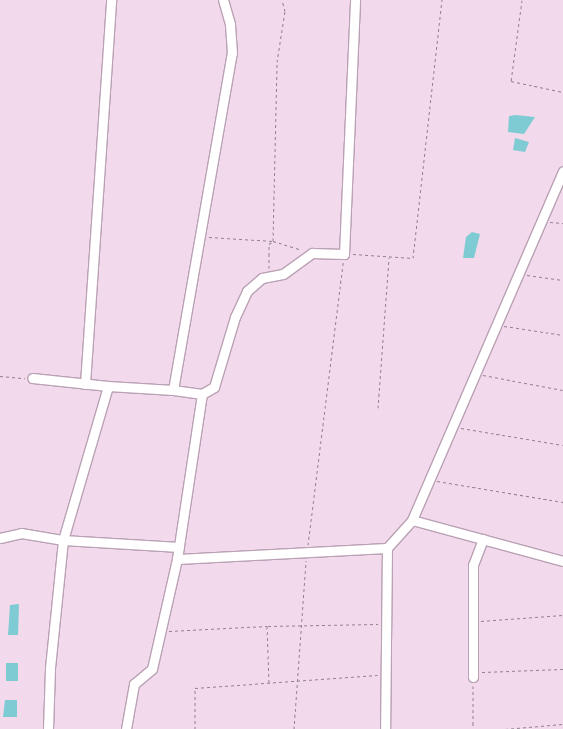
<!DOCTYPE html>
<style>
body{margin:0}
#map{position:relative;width:563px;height:729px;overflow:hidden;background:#f3d9ec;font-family:Barlow,sans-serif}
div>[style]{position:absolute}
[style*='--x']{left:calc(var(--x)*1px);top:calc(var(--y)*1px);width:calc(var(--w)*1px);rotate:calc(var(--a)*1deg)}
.water>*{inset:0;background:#7fcbd4;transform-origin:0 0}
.path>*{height:1px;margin-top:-0.5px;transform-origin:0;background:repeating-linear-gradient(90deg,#93818e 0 3px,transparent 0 6px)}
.roads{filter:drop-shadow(1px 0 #baa1b4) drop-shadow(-1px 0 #baa1b4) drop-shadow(0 1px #baa1b4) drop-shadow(0 -1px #baa1b4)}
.minor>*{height:9px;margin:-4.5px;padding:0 4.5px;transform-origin:4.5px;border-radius:4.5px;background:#fff}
span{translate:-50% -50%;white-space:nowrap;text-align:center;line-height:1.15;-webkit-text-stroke:3px #fde8f8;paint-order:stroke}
</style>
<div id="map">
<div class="water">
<div style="clip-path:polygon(516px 115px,535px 117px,524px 134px,508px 132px,509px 116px)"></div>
<div style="clip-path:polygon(515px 138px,529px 142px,525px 152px,513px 150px)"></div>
<div style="clip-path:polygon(472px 232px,480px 234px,474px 258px,463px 258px,466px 237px)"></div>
<div style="clip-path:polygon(19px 604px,18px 635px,8px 635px,10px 605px)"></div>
<div style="left:6px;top:663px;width:12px;height:18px"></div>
<div style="clip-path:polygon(5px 700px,17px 700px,17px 717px,3px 717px)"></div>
</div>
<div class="path">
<div style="--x:522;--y:0;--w:82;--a:97.7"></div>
<div style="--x:511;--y:81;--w:53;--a:11.9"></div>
<div style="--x:550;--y:222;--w:13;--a:4"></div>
<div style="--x:209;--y:237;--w:64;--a:3.6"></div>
<div style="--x:273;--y:241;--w:28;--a:17"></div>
<div style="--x:353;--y:254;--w:60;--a:3.8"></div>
<div style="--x:413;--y:258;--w:260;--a:-83.6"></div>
<div style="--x:269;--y:268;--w:24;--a:-90"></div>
<div style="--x:269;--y:244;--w:5;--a:-37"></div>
<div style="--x:273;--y:241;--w:179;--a:-88.7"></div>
<div style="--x:277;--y:62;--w:52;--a:-81.1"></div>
<div style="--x:285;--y:11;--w:11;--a:-105"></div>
<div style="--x:527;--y:275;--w:36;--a:8"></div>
<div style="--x:504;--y:326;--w:60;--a:8.7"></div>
<div style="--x:483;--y:375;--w:81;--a:10.6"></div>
<div style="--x:0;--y:376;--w:25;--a:5"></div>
<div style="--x:378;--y:408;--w:151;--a:-85.8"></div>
<div style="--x:461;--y:428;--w:103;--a:9.5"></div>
<div style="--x:437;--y:481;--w:128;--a:9.5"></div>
<div style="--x:308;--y:545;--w:285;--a:-82.9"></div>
<div style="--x:481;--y:621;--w:82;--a:-4.2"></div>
<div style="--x:268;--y:626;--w:110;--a:-1"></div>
<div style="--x:169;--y:631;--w:98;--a:-2.9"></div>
<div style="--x:267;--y:626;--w:57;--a:88"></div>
<div style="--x:482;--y:672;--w:81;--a:-2.1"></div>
<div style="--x:473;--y:686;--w:43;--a:90"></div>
<div style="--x:195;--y:729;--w:41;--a:-90"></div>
<div style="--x:195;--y:688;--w:183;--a:-4.1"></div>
<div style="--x:294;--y:729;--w:169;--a:-85.9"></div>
<div style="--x:505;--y:729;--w:58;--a:-4.9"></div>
</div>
<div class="roads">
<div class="minor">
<div style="--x:85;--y:384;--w:385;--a:-86.1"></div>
<div style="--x:108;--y:386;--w:65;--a:3.5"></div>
<div style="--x:173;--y:390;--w:342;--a:-80.1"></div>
<div style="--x:232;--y:53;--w:29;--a:-94"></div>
<div style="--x:230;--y:24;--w:25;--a:-106"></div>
<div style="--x:202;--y:394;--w:14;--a:-30"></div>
<div style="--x:214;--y:387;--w:73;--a:-73.3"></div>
<div style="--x:235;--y:317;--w:29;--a:-65"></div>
<div style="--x:247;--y:291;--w:20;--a:-41"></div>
<div style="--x:262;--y:278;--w:21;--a:-11"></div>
<div style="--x:283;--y:274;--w:36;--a:-36"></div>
<div style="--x:312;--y:253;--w:32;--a:2"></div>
<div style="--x:344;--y:254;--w:254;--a:-87.5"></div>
<div style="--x:412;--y:520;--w:156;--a:15.2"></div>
<div style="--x:0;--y:538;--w:22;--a:-13"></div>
<div style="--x:21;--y:533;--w:43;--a:9.5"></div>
<div style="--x:63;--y:540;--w:160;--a:-73.7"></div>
<div style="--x:108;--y:386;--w:76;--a:-174"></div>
<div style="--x:387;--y:548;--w:38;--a:-48"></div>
<div style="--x:412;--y:520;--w:380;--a:-66.6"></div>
<div style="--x:177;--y:559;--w:210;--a:-3"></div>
<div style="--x:387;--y:548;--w:181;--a:90.6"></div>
<div style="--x:473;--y:677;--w:112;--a:-90"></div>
<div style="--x:473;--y:565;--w:28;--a:-69"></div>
<div style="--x:48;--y:729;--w:61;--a:-88.1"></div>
<div style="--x:50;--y:668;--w:129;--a:-84.2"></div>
<div style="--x:63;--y:540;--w:116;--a:3.5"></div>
<div style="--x:126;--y:729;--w:46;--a:-79.9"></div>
<div style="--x:134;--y:684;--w:23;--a:-40"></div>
<div style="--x:152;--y:669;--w:113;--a:-77.2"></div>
<div style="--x:177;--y:559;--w:167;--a:-81.4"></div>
<div style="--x:202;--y:394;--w:29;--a:-172"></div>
</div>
</div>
</div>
